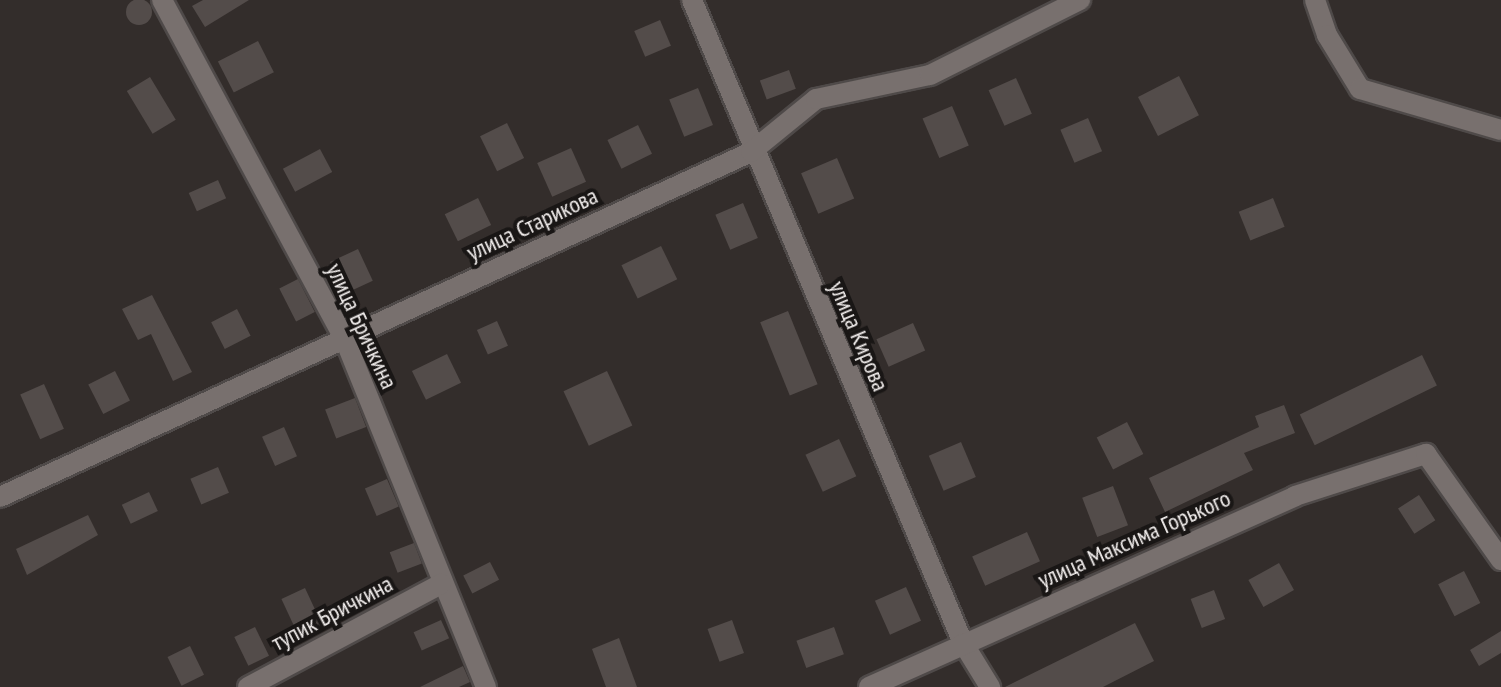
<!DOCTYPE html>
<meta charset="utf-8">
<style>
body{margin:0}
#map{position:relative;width:1501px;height:687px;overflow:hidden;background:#332d2b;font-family:"PT Sans Narrow",sans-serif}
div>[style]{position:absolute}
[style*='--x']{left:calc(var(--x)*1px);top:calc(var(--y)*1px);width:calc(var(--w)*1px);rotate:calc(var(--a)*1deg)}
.building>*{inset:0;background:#534c4a;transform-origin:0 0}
.round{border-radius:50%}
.roads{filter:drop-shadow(2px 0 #4f4a49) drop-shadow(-2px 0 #4f4a49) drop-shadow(0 2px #4f4a49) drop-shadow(0 -2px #4f4a49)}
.street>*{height:20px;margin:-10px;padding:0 10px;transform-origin:10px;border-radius:10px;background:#78706e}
span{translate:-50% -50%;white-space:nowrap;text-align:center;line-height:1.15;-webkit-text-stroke:8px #191615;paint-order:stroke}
.street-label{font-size:24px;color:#f4f0ef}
</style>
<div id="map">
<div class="building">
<div class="round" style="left:126px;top:-1px;width:26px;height:26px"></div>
<div style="clip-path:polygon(203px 0,249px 0,205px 27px,192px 6px)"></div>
<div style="left:660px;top:20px;width:28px;height:28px;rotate:67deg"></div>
<div style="left:258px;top:41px;width:35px;height:45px;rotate:63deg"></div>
<div style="left:789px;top:70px;width:20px;height:31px;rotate:70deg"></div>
<div style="left:1179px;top:76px;width:44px;height:46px;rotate:63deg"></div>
<div style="left:150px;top:77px;width:50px;height:27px;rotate:59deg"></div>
<div style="left:1016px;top:78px;width:39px;height:30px;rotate:66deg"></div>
<div style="left:698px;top:88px;width:40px;height:31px;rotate:68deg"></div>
<div style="left:952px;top:106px;width:43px;height:32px;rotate:67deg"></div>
<div style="left:1088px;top:118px;width:36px;height:30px;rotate:67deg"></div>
<div style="left:507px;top:123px;width:39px;height:30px;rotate:64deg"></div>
<div style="left:638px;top:125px;width:32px;height:34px;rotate:64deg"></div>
<div style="left:571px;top:148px;width:37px;height:37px;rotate:66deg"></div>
<div style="left:320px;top:149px;width:26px;height:42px;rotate:62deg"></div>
<div style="left:837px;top:158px;width:44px;height:39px;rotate:67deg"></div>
<div style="left:218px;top:180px;width:20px;height:32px;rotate:66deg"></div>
<div style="left:478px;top:198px;width:30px;height:37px;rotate:64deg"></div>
<div style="left:1273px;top:198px;width:31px;height:37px;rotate:68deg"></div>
<div style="left:743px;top:203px;width:38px;height:30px;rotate:67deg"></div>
<div style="left:661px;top:246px;width:37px;height:44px;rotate:64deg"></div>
<div style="left:358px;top:249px;width:35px;height:31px;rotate:65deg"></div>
<div style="left:298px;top:279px;width:37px;height:21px;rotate:63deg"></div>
<div style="clip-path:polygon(152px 295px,192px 372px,173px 381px,151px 334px,138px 340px,122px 309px)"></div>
<div style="left:237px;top:309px;width:30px;height:29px;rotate:63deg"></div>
<div style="left:788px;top:311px;width:79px;height:30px;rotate:68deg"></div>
<div style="left:497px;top:321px;width:27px;height:22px;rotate:66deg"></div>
<div style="left:913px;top:323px;width:30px;height:40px;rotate:66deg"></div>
<div style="left:447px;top:354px;width:32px;height:39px;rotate:64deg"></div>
<div style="left:1422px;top:355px;width:34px;height:136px;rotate:64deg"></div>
<div style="left:115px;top:371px;width:33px;height:30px;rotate:63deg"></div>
<div style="left:607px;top:371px;width:60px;height:48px;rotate:65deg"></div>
<div style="left:44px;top:384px;width:49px;height:26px;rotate:66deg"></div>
<div style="left:355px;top:398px;width:31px;height:32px;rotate:69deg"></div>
<div style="clip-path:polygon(1284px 405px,1295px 433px,1244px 453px,1253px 470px,1165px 512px,1149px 478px,1259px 427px,1255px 416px)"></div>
<div style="left:1127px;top:422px;width:36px;height:34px;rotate:63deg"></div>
<div style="left:284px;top:427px;width:32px;height:24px;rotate:66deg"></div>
<div style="left:839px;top:439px;width:41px;height:37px;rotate:65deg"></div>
<div style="left:961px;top:442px;width:38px;height:35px;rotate:67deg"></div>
<div style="left:218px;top:467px;width:28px;height:30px;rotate:67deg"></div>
<div style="left:387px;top:479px;width:30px;height:24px;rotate:67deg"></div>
<div style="left:1113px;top:486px;width:42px;height:33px;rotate:69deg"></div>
<div style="left:149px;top:492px;width:21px;height:30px;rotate:65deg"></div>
<div style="left:1419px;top:495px;width:30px;height:25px;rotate:57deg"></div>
<div style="clip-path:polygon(88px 515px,98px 535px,27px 575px,16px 549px)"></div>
<div style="left:1027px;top:532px;width:32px;height:60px;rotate:66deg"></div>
<div style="left:414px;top:543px;width:22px;height:26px;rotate:69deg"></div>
<div style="left:490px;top:562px;width:20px;height:30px;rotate:63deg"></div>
<div style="left:1279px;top:563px;width:31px;height:35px;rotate:61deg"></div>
<div style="left:1464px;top:571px;width:36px;height:29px;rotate:63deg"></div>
<div style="left:906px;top:587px;width:37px;height:34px;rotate:66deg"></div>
<div style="left:305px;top:588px;width:43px;height:26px;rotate:65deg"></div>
<div style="left:1214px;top:590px;width:31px;height:25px;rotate:69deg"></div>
<div style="left:441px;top:620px;width:20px;height:30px;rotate:66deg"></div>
<div style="left:732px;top:620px;width:35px;height:26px;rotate:70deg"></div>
<div style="clip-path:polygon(1135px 623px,1154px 661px,1103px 687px,1005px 687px)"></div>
<div style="left:255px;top:627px;width:32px;height:23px;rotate:64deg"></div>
<div style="left:834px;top:627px;width:29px;height:40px;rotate:70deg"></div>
<div style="clip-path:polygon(1501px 631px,1501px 653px,1479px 666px,1470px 650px)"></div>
<div style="clip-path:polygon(619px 638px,637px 687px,606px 687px,592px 649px)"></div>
<div style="left:190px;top:646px;width:32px;height:25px;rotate:64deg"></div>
<div style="clip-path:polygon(463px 666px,470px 682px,459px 687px,420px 687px)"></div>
</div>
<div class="roads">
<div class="street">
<div style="--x:162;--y:0;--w:386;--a:61.7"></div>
<div style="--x:345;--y:340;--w:375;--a:67.9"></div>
<div style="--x:692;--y:0;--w:698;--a:67.15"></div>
<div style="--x:963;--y:643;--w:52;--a:58.5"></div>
<div style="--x:1315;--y:0;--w:37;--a:71"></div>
<div style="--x:1327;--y:35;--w:63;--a:58.6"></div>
<div style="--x:1360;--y:89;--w:147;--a:16.2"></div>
<div style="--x:0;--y:497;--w:826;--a:-24.67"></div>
<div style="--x:751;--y:152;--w:84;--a:-39.2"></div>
<div style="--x:816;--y:99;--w:116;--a:-11.9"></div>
<div style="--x:930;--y:75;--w:168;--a:-26.6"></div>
<div style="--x:248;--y:687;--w:219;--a:-28.1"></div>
<div style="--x:869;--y:687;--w:467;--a:-24.1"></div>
<div style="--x:1295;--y:496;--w:138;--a:-17.8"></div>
<div style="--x:1426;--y:454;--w:130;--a:54.7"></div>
</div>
</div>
<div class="street-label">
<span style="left:532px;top:224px;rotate:-25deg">улица Старикова</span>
<span style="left:362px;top:326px;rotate:65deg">улица Бричкина</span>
<span style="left:859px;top:336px;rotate:67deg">улица Кирова</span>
<span style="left:1134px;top:539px;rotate:-24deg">улица Максима Горького</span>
<span style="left:332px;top:613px;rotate:-28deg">тупик Бричкина</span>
</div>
</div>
